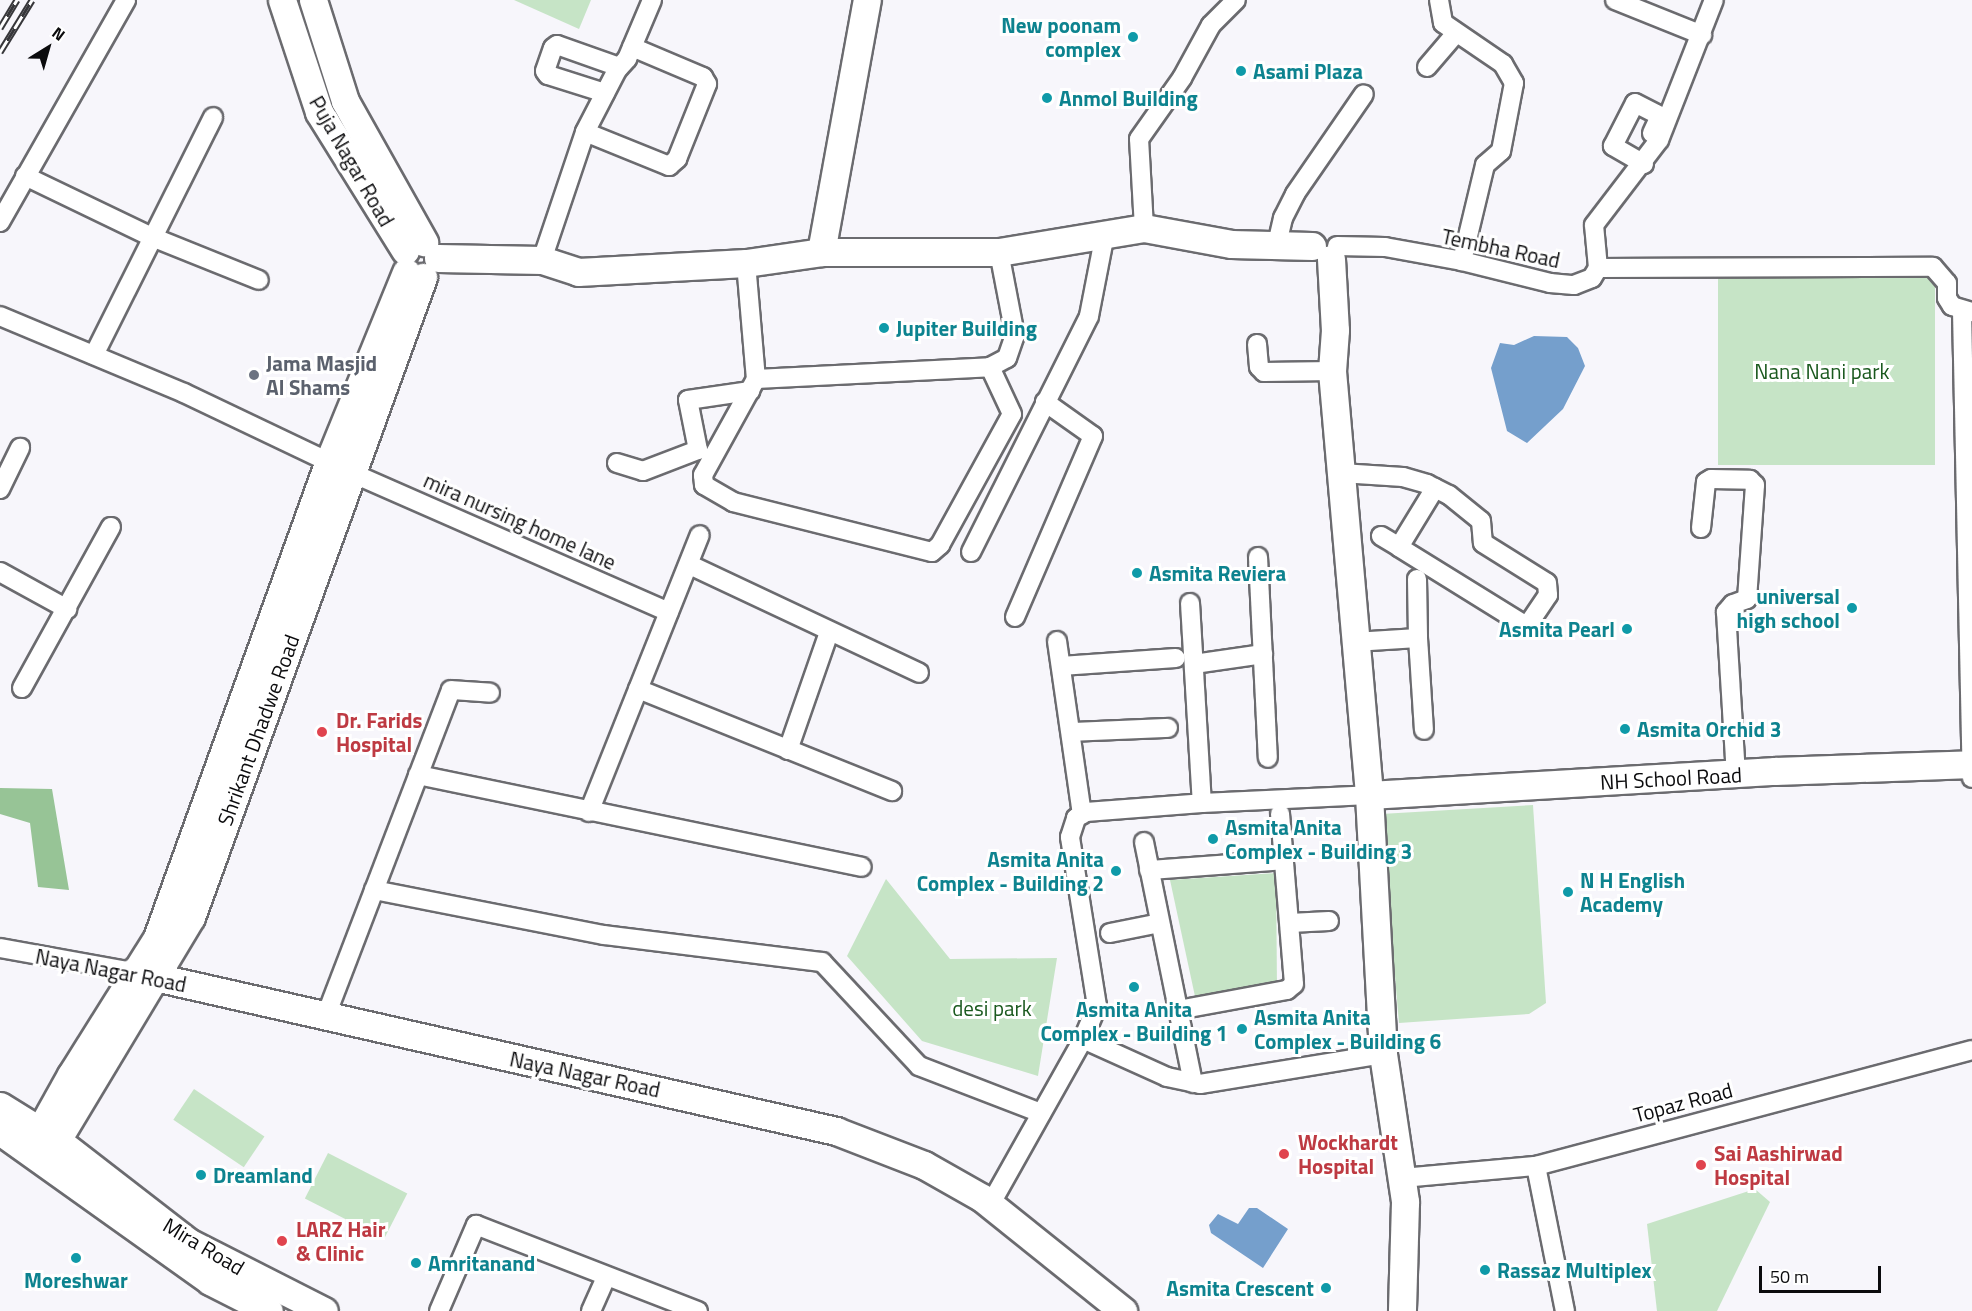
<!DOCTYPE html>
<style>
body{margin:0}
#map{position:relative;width:1972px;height:1311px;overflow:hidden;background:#f7f6fb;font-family:"Titillium Web",sans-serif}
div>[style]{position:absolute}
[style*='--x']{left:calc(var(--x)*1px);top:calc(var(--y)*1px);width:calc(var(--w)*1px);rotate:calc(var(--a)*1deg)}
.green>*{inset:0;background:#c6e4c6;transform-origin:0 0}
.forest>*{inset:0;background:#97c496}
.water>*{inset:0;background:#759fcc}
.roads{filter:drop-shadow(2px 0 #6b6b6f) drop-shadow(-2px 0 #6b6b6f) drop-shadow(0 2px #6b6b6f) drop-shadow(0 -2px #6b6b6f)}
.street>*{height:18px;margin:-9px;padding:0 9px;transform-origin:9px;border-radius:9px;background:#fff}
.secondary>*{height:27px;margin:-13.5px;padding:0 13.5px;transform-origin:13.5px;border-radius:13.5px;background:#fff}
.rail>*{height:7px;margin-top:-3.5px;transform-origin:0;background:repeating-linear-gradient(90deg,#fff 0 14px,#37373a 0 28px);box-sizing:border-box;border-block:2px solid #37373a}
.dots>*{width:16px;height:16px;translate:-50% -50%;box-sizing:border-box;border:3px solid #fff;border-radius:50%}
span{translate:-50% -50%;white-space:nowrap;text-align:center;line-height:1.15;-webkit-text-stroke:6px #fff;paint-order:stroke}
.culture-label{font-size:21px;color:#0d838f;font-weight:700}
.right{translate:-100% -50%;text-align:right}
.left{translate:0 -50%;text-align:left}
.street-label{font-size:21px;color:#0b0b0d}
.worship-label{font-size:21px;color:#5b616d;font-weight:700}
.park-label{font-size:21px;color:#1a591e}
.health-label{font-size:21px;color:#be3a42;font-weight:700}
.north{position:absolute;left:18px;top:18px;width:60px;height:60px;-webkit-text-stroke:4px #fff;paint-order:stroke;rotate:37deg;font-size:16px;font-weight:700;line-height:24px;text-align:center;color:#0b0b0d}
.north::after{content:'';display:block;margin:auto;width:21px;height:27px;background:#0b0b0d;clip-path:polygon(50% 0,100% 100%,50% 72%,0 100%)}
.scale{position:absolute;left:1759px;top:1266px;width:122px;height:27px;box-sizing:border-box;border:3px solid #0b0b0d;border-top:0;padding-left:8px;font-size:18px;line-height:21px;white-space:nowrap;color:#0b0b0d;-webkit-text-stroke:4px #fff;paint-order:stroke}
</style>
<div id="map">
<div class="green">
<div style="clip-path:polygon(514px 0,591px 0,579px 29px)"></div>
<div style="left:1718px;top:275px;width:217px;height:190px"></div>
<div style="clip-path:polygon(1533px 805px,1546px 1003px,1529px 1014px,1399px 1023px,1381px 814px)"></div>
<div style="clip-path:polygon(1276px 873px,1277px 988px,1196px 1001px,1170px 880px)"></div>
<div style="clip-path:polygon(886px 879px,950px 959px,1057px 958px,1038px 1076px,922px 1041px,847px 956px)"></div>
<div style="left:194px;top:1089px;width:85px;height:37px;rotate:34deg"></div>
<div style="left:328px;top:1153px;width:89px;height:51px;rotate:27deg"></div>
<div style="clip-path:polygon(1755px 1189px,1770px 1202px,1717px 1311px,1657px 1311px,1647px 1224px)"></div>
</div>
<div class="forest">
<div style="clip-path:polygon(0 788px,52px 789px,69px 890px,38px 887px,30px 823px,0 814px)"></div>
</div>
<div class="water">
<div style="clip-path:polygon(1534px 336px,1567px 337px,1578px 348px,1585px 366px,1563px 409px,1527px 443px,1507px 431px,1491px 368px,1500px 343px,1514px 345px)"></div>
<div style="clip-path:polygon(1249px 1208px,1257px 1208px,1288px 1229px,1263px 1268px,1211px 1233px,1209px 1225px,1218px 1214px,1238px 1224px)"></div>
</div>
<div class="roads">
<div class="street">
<div style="--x:1439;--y:0;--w:23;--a:80"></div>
<div style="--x:1443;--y:23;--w:73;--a:34.3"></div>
<div style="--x:1503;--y:64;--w:22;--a:60"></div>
<div style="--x:1514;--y:83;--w:69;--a:100.8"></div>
<div style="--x:1501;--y:151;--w:21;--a:139"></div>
<div style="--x:1485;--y:165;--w:99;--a:103.5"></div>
<div style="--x:1615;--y:0;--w:94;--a:21.9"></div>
<div style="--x:1427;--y:67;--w:45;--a:-49.5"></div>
<div style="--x:605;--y:93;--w:60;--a:-162.5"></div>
<div style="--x:548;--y:75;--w:5;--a:-127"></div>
<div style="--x:545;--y:71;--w:24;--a:-71"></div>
<div style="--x:553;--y:48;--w:5;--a:-37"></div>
<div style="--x:557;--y:45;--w:66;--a:19.5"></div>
<div style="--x:585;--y:132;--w:91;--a:22"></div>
<div style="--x:669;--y:166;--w:11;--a:-41"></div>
<div style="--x:677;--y:159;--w:81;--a:-68.2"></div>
<div style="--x:707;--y:84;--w:8;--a:-120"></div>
<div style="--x:703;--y:77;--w:77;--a:-157.1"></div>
<div style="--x:1644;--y:164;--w:36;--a:-150"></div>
<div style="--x:1613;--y:146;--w:48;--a:-62.9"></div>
<div style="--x:1635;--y:103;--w:28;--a:27"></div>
<div style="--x:1660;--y:116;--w:19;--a:115"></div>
<div style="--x:25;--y:176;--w:141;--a:25.7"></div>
<div style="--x:152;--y:237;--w:115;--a:21.9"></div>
<div style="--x:0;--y:222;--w:255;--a:-60.4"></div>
<div style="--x:1144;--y:228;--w:89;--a:-93.2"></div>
<div style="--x:1139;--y:139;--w:75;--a:-54.8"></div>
<div style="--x:1182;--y:78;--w:60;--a:-61.3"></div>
<div style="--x:1211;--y:25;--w:35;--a:-45"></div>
<div style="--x:1277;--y:244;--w:27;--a:-77"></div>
<div style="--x:1283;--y:218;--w:27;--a:-63"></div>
<div style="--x:1295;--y:194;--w:121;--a:-55.4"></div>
<div style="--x:1337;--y:246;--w:48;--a:1.2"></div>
<div style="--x:1385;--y:247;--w:78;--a:10.3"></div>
<div style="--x:1462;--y:261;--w:91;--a:14"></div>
<div style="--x:1550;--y:283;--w:24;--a:5"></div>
<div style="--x:1574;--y:285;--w:19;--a:-21"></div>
<div style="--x:1592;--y:278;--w:12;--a:-59"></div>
<div style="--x:1598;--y:268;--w:43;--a:-95.3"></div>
<div style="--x:1594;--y:225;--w:107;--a:-52.6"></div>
<div style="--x:1659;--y:140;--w:150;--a:-68.6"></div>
<div style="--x:542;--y:260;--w:135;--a:-71.4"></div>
<div style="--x:585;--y:132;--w:70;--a:-62.7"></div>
<div style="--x:617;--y:70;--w:15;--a:-48"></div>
<div style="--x:627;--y:59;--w:64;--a:-67"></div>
<div style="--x:746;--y:263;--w:116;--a:85.1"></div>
<div style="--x:756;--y:379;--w:234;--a:-2.9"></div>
<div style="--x:990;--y:367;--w:19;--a:-28"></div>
<div style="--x:1007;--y:358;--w:24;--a:-71"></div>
<div style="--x:1015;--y:335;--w:85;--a:-100.9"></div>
<div style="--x:1598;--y:268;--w:335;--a:-0.2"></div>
<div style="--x:1933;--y:267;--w:21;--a:49"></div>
<div style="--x:1947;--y:283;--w:15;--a:90"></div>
<div style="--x:1947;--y:298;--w:9;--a:58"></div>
<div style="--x:1952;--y:306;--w:21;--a:17"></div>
<div style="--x:1962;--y:311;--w:467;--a:88.8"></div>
<div style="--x:0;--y:316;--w:199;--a:22.7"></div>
<div style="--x:184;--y:393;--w:186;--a:25.5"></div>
<div style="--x:352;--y:473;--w:346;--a:23.7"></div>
<div style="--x:1257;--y:344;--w:23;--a:85"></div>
<div style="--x:1259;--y:367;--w:7;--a:45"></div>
<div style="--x:1264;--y:372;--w:68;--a:-0.8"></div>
<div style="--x:94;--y:355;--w:266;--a:-63.4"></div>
<div style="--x:756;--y:379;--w:110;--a:118.9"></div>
<div style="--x:703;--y:475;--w:10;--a:84"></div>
<div style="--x:704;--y:485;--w:34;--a:30"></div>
<div style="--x:733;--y:502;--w:205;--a:14.1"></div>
<div style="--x:932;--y:552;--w:11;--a:-41"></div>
<div style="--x:940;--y:545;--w:149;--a:-61.2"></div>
<div style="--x:1012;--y:414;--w:52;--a:-115.1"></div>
<div style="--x:617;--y:463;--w:27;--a:17"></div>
<div style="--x:643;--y:471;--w:59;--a:-20.9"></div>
<div style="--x:698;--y:450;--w:51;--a:-101.3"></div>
<div style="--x:688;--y:400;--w:63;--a:-8.3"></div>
<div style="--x:1341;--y:473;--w:62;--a:3.7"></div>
<div style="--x:1403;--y:477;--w:25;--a:16"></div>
<div style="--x:1427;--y:484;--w:25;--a:27"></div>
<div style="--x:1449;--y:495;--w:41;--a:39.1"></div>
<div style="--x:1481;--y:521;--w:22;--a:85"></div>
<div style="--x:1483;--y:543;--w:75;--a:32"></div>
<div style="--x:1547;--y:583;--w:12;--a:85"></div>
<div style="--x:1548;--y:595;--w:32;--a:124"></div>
<div style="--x:1530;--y:622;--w:7;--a:164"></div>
<div style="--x:1523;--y:624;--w:146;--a:-148.2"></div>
<div style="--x:1399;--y:547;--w:69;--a:-58.6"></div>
<div style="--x:0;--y:489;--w:46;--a:-64"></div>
<div style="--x:1701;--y:528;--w:46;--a:-83.8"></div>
<div style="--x:1706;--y:482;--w:6;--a:-31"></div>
<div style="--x:1711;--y:479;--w:39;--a:1"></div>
<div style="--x:1750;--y:480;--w:7;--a:45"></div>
<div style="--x:1755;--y:485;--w:114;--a:94"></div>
<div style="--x:1747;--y:599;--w:15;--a:160"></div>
<div style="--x:1733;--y:604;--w:11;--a:131"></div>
<div style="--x:1726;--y:612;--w:164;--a:86.5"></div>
<div style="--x:1381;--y:536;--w:21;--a:31"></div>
<div style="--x:971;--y:552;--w:264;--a:-63.4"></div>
<div style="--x:1089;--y:316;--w:84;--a:-79"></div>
<div style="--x:1258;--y:557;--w:201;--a:87.2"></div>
<div style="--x:690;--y:565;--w:253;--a:25.2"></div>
<div style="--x:0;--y:572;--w:77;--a:28.9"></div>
<div style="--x:1417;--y:579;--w:59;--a:89"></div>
<div style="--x:1190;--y:603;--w:200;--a:86.6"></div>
<div style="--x:1015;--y:617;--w:197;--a:-66.7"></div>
<div style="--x:1093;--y:436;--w:59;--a:-144.7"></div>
<div style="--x:1057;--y:641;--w:175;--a:81.8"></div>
<div style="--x:1354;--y:642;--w:64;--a:-3.6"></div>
<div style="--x:1418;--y:638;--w:92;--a:86.3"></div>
<div style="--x:1194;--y:664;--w:70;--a:-8.2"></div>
<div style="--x:1061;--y:666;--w:115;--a:-4"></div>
<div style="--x:22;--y:688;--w:184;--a:-61.1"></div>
<div style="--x:638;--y:689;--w:274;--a:21.9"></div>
<div style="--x:1071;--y:732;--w:97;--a:-2.4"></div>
<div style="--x:788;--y:750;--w:125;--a:-70.8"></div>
<div style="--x:418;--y:775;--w:453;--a:11.7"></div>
<div style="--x:589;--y:812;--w:298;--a:-68.2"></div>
<div style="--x:1144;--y:842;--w:246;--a:78.5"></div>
<div style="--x:1149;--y:870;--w:135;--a:-4.2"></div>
<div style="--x:374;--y:890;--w:234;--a:11.1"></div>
<div style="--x:604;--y:935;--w:220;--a:7.1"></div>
<div style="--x:822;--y:962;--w:142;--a:47"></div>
<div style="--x:919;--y:1066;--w:131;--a:21.1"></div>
<div style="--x:1290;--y:923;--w:39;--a:-3"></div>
<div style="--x:1110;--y:933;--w:51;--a:-11.3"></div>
<div style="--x:0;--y:948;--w:135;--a:10.2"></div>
<div style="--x:1178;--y:1010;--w:111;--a:-10.4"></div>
<div style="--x:1287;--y:990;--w:9;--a:-41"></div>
<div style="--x:1294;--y:984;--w:171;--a:-94.7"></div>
<div style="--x:325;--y:1018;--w:351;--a:-69"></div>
<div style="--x:451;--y:690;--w:39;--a:4"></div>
<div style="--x:1083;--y:1039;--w:92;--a:24.3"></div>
<div style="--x:1167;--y:1077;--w:34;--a:12"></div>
<div style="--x:1200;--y:1084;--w:185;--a:-9.3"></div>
<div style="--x:1536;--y:1166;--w:148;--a:78.7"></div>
<div style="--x:1403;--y:1178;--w:134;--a:-5.2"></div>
<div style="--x:1536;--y:1166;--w:451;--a:-14.9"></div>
<div style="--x:990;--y:1205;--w:190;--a:-60.7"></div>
<div style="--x:1083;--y:1039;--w:36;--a:-67"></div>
<div style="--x:1097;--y:1006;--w:171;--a:-99.1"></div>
<div style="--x:1070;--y:837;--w:20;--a:-72"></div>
<div style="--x:1076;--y:818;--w:12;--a:-31"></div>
<div style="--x:1086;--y:812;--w:116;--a:-4.4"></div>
<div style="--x:1202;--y:803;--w:167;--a:-2.7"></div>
<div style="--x:439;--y:1311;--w:94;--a:-66.7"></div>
<div style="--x:476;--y:1225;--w:238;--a:21.2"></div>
<div style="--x:591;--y:1311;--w:36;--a:-66"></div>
</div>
<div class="secondary">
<div style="--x:282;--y:0;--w:118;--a:71.7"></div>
<div style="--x:319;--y:112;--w:163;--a:58.1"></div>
<div style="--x:313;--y:0;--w:106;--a:72.4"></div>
<div style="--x:345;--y:101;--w:162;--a:60.7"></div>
<div style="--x:821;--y:252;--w:256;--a:-79.7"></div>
<div style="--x:438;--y:258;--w:104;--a:1.1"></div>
<div style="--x:542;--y:260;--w:38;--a:18"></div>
<div style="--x:578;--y:272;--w:168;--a:-3.1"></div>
<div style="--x:746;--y:263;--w:76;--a:-8.3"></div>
<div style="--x:821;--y:252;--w:178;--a:0"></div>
<div style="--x:999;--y:252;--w:147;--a:-9.4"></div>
<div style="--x:1144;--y:228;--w:88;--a:10.4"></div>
<div style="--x:1231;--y:244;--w:81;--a:1.4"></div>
<div style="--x:1331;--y:259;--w:71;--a:86.8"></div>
<div style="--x:1335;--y:330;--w:41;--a:94.2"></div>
<div style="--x:1332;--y:371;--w:426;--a:85"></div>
<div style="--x:1369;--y:795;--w:259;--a:86.9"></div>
<div style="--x:1383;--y:1054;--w:150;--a:81.5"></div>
<div style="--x:1405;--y:1202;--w:109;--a:91.6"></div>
<div style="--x:1369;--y:795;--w:407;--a:-3.4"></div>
<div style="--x:1775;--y:771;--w:197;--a:-2"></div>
<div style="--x:133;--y:972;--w:721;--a:12.74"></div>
<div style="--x:836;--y:1131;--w:94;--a:21.1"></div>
<div style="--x:924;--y:1165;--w:67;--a:29.6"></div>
<div style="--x:982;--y:1198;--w:181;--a:38.7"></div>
<div style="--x:0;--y:1106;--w:74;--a:31.8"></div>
<div style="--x:63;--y:1145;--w:160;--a:37.7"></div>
<div style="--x:190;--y:1243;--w:150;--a:26.9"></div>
<div style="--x:0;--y:1131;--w:258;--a:35.5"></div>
<div style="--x:210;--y:1281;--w:66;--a:27"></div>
<div style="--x:29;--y:1150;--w:86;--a:-60.8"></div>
<div style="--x:71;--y:1075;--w:162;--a:-57.9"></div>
<div style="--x:157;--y:938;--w:507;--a:-70.17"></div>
<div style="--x:329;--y:461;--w:204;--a:-67.8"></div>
<div style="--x:45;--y:1160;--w:283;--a:-59"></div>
<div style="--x:191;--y:917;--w:681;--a:-70.07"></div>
</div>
</div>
<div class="rail">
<div style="--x:0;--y:28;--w:33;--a:-59"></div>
<div style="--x:0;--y:52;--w:61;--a:-58.4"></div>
</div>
<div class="dots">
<div style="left:1133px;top:37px;background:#0f9aa8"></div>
<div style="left:1241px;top:71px;background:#0f9aa8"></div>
<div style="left:1047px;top:98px;background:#0f9aa8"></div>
<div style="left:884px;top:328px;background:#0f9aa8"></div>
<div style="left:254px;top:375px;background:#6b7280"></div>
<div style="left:1137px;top:573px;background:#0f9aa8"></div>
<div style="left:1852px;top:608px;background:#0f9aa8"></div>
<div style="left:1627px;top:629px;background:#0f9aa8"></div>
<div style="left:1625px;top:729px;background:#0f9aa8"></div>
<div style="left:322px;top:732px;background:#e0444e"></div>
<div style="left:1213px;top:839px;background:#0f9aa8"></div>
<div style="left:1116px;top:871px;background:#0f9aa8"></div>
<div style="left:1568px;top:892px;background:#0f9aa8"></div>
<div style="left:1134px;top:987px;background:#0f9aa8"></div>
<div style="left:1242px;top:1029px;background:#0f9aa8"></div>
<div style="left:1284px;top:1154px;background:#e0444e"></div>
<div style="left:1701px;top:1165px;background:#e0444e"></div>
<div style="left:201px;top:1175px;background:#0f9aa8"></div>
<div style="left:282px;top:1241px;background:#e0444e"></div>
<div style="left:76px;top:1258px;background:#0f9aa8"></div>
<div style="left:416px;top:1263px;background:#0f9aa8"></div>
<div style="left:1485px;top:1270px;background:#0f9aa8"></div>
<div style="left:1326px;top:1288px;background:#0f9aa8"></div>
</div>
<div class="culture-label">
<span class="right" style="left:1121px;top:37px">New poonam<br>complex</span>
<span class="left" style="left:1253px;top:71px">Asami Plaza</span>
<span class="left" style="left:1059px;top:98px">Anmol Building</span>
<span class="left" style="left:896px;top:328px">Jupiter Building</span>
<span class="left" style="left:1149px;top:573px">Asmita Reviera</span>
<span class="right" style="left:1840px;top:608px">universal<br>high school</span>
<span class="right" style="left:1615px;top:629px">Asmita Pearl</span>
<span class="left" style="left:1637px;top:729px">Asmita Orchid 3</span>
<span class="left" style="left:1225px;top:839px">Asmita Anita<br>Complex - Building 3</span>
<span class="right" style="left:1104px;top:871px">Asmita Anita<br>Complex - Building 2</span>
<span class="left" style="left:1580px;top:892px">N H English<br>Academy</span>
<span style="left:1134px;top:1021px">Asmita Anita<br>Complex - Building 1</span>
<span class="left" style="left:1254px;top:1029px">Asmita Anita<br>Complex - Building 6</span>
<span class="left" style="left:213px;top:1175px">Dreamland</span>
<span class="left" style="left:428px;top:1263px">Amritanand</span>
<span class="left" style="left:1497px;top:1270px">Rassaz Multiplex</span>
<span style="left:76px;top:1280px">Moreshwar</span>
<span class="right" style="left:1314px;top:1288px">Asmita Crescent</span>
</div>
<div class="street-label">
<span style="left:352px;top:161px;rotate:60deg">Puja Nagar Road</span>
<span style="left:1501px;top:248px;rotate:12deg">Tembha Road</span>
<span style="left:520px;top:521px;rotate:24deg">mira nursing home lane</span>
<span style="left:258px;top:730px;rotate:-70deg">Shrikant Dhadwe Road</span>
<span style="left:1671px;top:778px;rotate:-3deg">NH School Road</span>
<span style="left:111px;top:970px;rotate:11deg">Naya Nagar Road</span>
<span style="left:585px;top:1074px;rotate:12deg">Naya Nagar Road</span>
<span style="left:1683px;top:1102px;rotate:-15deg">Topaz Road</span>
<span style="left:204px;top:1246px;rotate:31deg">Mira Road</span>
</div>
<div class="worship-label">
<span class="left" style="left:266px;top:375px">Jama Masjid<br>Al Shams</span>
</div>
<div class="park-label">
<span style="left:1822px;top:371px">Nana Nani park</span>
<span style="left:992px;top:1008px">desi park</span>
</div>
<div class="health-label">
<span class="left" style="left:336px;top:732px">Dr. Farids<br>Hospital</span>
<span class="left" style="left:1298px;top:1154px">Wockhardt<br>Hospital</span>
<span class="left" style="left:1714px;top:1165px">Sai Aashirwad<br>Hospital</span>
<span class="left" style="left:296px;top:1241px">LARZ Hair<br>&amp; Clinic</span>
</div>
<div class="north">N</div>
<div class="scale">50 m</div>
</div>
